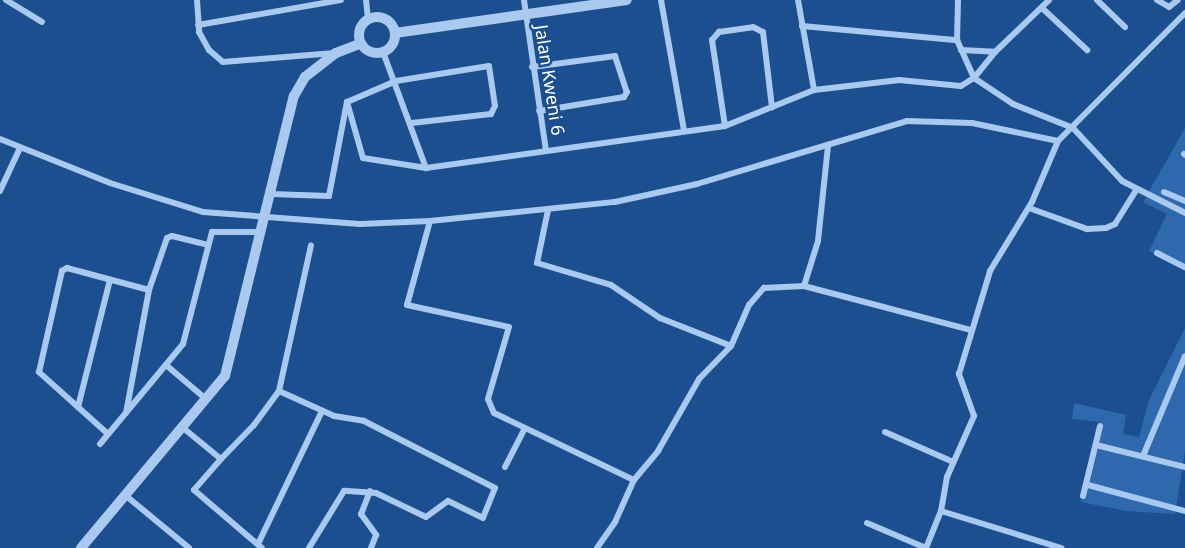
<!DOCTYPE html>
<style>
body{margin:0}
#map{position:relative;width:1185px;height:548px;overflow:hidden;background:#1b4f8f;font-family:"Noto Sans",sans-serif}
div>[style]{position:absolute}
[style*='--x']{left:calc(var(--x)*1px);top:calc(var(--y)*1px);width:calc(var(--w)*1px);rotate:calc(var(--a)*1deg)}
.green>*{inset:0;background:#2e69ad}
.minor>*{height:6px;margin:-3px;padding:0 3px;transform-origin:3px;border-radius:3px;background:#a9c9ee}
.tertiary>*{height:10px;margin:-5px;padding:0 5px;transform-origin:5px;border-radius:5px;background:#a9c9ee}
.tertiary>.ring{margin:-5px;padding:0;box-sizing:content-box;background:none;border:10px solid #a9c9ee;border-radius:50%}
span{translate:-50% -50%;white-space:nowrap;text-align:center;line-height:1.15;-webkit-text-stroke:5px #1b4f8f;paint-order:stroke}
.street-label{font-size:18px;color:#fff}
</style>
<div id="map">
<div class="green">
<div style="clip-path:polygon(1185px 128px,1185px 271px,1149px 251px,1167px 214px,1143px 202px)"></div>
<div style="clip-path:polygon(1185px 328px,1185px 451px,1175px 514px,1126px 511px,1081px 502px,1100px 422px,1072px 419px,1074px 403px,1126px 415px,1123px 434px,1139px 437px,1149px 400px)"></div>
</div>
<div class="minor">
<div style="--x:6;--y:0;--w:42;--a:31.4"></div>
<div style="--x:197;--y:0;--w:32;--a:86"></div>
<div style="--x:199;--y:32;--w:21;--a:61"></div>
<div style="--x:209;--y:50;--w:18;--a:41"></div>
<div style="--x:223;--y:62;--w:112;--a:-4.6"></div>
<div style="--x:366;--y:0;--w:18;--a:84"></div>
<div style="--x:524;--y:0;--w:152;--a:81.7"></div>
<div style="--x:661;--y:0;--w:133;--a:80"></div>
<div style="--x:798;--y:0;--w:91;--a:79.9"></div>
<div style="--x:958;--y:0;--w:40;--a:91.4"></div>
<div style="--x:957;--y:40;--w:42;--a:65.9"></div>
<div style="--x:974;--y:78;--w:47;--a:33.7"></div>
<div style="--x:1013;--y:104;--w:65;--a:21.8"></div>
<div style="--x:1073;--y:128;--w:72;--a:47.2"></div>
<div style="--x:1122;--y:181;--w:71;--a:26.9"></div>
<div style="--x:1097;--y:0;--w:39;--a:44"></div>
<div style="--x:1157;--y:0;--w:14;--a:30"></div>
<div style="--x:1169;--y:7;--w:11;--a:-38"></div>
<div style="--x:1042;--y:8;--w:62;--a:43"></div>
<div style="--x:198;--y:25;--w:145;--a:-9.9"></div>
<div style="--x:802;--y:26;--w:156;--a:5.2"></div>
<div style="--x:961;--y:50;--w:34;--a:3"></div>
<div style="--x:383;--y:52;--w:124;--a:69.7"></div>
<div style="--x:532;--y:67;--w:84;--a:-7.5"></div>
<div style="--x:615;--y:56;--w:38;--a:72"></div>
<div style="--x:627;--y:92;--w:6;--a:121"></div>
<div style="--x:624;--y:97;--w:86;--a:170.6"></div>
<div style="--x:347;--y:102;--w:58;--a:74.1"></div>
<div style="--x:363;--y:158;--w:64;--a:9"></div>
<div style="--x:426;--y:168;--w:302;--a:-8"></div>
<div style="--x:725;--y:126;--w:96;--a:-22"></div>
<div style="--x:814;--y:90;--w:86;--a:-6.7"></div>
<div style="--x:899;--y:80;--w:62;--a:5.5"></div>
<div style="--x:961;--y:86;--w:15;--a:-32"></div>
<div style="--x:974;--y:78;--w:33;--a:-51"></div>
<div style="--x:995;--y:52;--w:75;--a:-43.9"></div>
<div style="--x:725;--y:126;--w:87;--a:-98.6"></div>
<div style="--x:712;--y:40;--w:11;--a:-49"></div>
<div style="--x:719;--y:32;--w:34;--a:-8"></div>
<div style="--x:753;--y:27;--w:11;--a:27"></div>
<div style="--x:763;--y:32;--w:76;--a:83.2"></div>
<div style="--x:0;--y:139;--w:118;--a:21.8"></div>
<div style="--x:110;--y:183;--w:97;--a:17.3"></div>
<div style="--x:203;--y:212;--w:157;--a:4.4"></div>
<div style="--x:360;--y:224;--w:70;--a:-2.5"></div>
<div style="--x:430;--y:221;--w:186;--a:-5.9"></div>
<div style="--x:615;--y:202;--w:84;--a:-12.4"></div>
<div style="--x:697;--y:184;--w:219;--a:-16.7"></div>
<div style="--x:907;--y:121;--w:65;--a:1.8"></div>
<div style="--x:972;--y:123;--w:88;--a:11.8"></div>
<div style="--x:1184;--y:154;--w:1;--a:45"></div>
<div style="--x:0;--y:191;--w:47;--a:-65.1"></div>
<div style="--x:1164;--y:192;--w:23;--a:23"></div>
<div style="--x:271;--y:194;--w:58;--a:2"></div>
<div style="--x:329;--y:196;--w:96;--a:-79.2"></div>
<div style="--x:347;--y:102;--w:53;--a:-23.2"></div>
<div style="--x:396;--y:81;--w:94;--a:-9.2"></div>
<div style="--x:489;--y:66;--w:40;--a:81.5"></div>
<div style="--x:495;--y:106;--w:9;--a:117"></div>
<div style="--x:491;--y:114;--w:80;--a:173.5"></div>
<div style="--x:1029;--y:208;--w:62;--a:19.9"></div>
<div style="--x:1087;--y:229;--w:19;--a:-3"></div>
<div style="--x:1106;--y:228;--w:10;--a:-24"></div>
<div style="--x:1115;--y:224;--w:40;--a:-58"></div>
<div style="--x:548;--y:210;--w:54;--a:101.7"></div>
<div style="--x:537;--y:263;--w:77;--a:16.6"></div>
<div style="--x:611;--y:285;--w:59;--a:34"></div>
<div style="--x:660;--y:318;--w:76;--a:21.5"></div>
<div style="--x:430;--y:221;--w:87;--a:105.3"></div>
<div style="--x:407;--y:305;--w:104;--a:12.2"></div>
<div style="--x:509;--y:327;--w:75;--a:106.3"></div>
<div style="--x:488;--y:399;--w:15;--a:67"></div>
<div style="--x:494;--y:413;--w:155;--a:25.6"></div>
<div style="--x:1157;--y:253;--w:31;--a:27"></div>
<div style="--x:804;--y:286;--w:47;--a:-72.7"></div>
<div style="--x:818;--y:241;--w:96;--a:-84"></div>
<div style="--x:166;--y:365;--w:52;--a:40.4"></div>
<div style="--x:279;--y:391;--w:60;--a:24.4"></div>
<div style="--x:334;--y:416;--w:30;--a:9"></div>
<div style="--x:364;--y:421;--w:147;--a:27.1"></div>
<div style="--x:495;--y:488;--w:32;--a:112"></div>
<div style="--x:483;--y:518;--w:39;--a:-154"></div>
<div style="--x:448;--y:501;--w:27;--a:144"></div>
<div style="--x:426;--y:517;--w:55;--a:-154.4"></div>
<div style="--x:376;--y:493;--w:32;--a:-176"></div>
<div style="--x:344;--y:491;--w:67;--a:121.6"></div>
<div style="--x:78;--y:407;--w:131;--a:-75.9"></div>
<div style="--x:126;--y:413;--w:125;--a:-79.4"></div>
<div style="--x:149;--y:290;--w:55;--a:-70.9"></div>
<div style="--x:167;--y:238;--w:5;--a:-22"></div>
<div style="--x:172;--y:236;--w:37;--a:14"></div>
<div style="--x:182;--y:427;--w:50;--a:39.4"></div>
<div style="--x:221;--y:459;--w:47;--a:-45.9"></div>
<div style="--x:254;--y:425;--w:42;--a:-53.7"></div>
<div style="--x:279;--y:391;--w:149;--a:-77.6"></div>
<div style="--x:885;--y:432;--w:74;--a:23.8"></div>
<div style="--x:108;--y:434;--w:93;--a:-138.1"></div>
<div style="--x:39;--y:372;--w:104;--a:-77.2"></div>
<div style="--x:62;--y:271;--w:6;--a:-31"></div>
<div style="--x:67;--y:268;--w:85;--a:15"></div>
<div style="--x:100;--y:444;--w:130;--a:-50.3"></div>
<div style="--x:183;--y:344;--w:116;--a:-75.5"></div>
<div style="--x:212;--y:232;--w:49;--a:0"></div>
<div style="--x:1096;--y:445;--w:92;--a:13.9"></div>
<div style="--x:1143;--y:456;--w:108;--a:-67.2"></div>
<div style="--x:221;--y:459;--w:41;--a:131.1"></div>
<div style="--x:194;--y:490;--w:89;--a:40.5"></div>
<div style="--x:505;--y:467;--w:42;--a:-62.8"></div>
<div style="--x:1088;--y:485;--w:100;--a:15"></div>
<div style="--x:370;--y:491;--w:25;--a:111"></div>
<div style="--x:361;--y:514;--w:26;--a:54"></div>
<div style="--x:376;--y:535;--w:14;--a:111"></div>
<div style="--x:125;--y:495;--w:83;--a:39.6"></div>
<div style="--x:1083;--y:496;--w:72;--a:-76.3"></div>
<div style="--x:941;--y:511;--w:126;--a:17.1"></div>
<div style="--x:867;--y:523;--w:64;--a:23"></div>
<div style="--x:258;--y:544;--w:148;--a:-64.3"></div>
<div style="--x:597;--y:548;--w:32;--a:-55"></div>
<div style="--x:615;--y:522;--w:46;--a:-65.7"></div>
<div style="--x:634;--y:480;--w:38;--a:-50"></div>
<div style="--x:658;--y:451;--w:83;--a:-60.3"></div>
<div style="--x:699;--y:379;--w:46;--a:-45.9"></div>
<div style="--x:731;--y:346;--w:45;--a:-66.3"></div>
<div style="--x:749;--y:305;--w:23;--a:-49"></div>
<div style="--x:764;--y:288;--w:40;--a:-2.9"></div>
<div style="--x:804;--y:286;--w:173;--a:14.8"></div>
<div style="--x:926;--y:548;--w:40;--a:-68"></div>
<div style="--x:941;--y:511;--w:35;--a:-80"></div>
<div style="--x:947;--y:477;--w:67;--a:-66.1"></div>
<div style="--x:974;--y:416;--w:45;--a:-109.7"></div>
<div style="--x:959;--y:374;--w:108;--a:-73.2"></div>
<div style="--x:990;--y:271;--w:81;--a:-58.7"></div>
<div style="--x:1032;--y:202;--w:66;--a:-66.9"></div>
<div style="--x:1058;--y:141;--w:180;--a:-45.2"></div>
</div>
<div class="tertiary">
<div class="ring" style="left:359px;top:17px;width:26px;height:26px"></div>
<div style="--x:395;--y:33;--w:234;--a:-8.1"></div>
<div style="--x:81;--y:548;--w:224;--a:-50.1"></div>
<div style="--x:225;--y:376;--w:288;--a:-76.2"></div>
<div style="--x:294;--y:96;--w:22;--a:-60"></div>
<div style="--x:305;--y:77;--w:39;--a:-38"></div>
<div style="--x:336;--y:53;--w:26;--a:-21"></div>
</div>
<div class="street-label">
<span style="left:550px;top:80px;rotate:81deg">Jalan Kweni 6</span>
</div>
</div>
